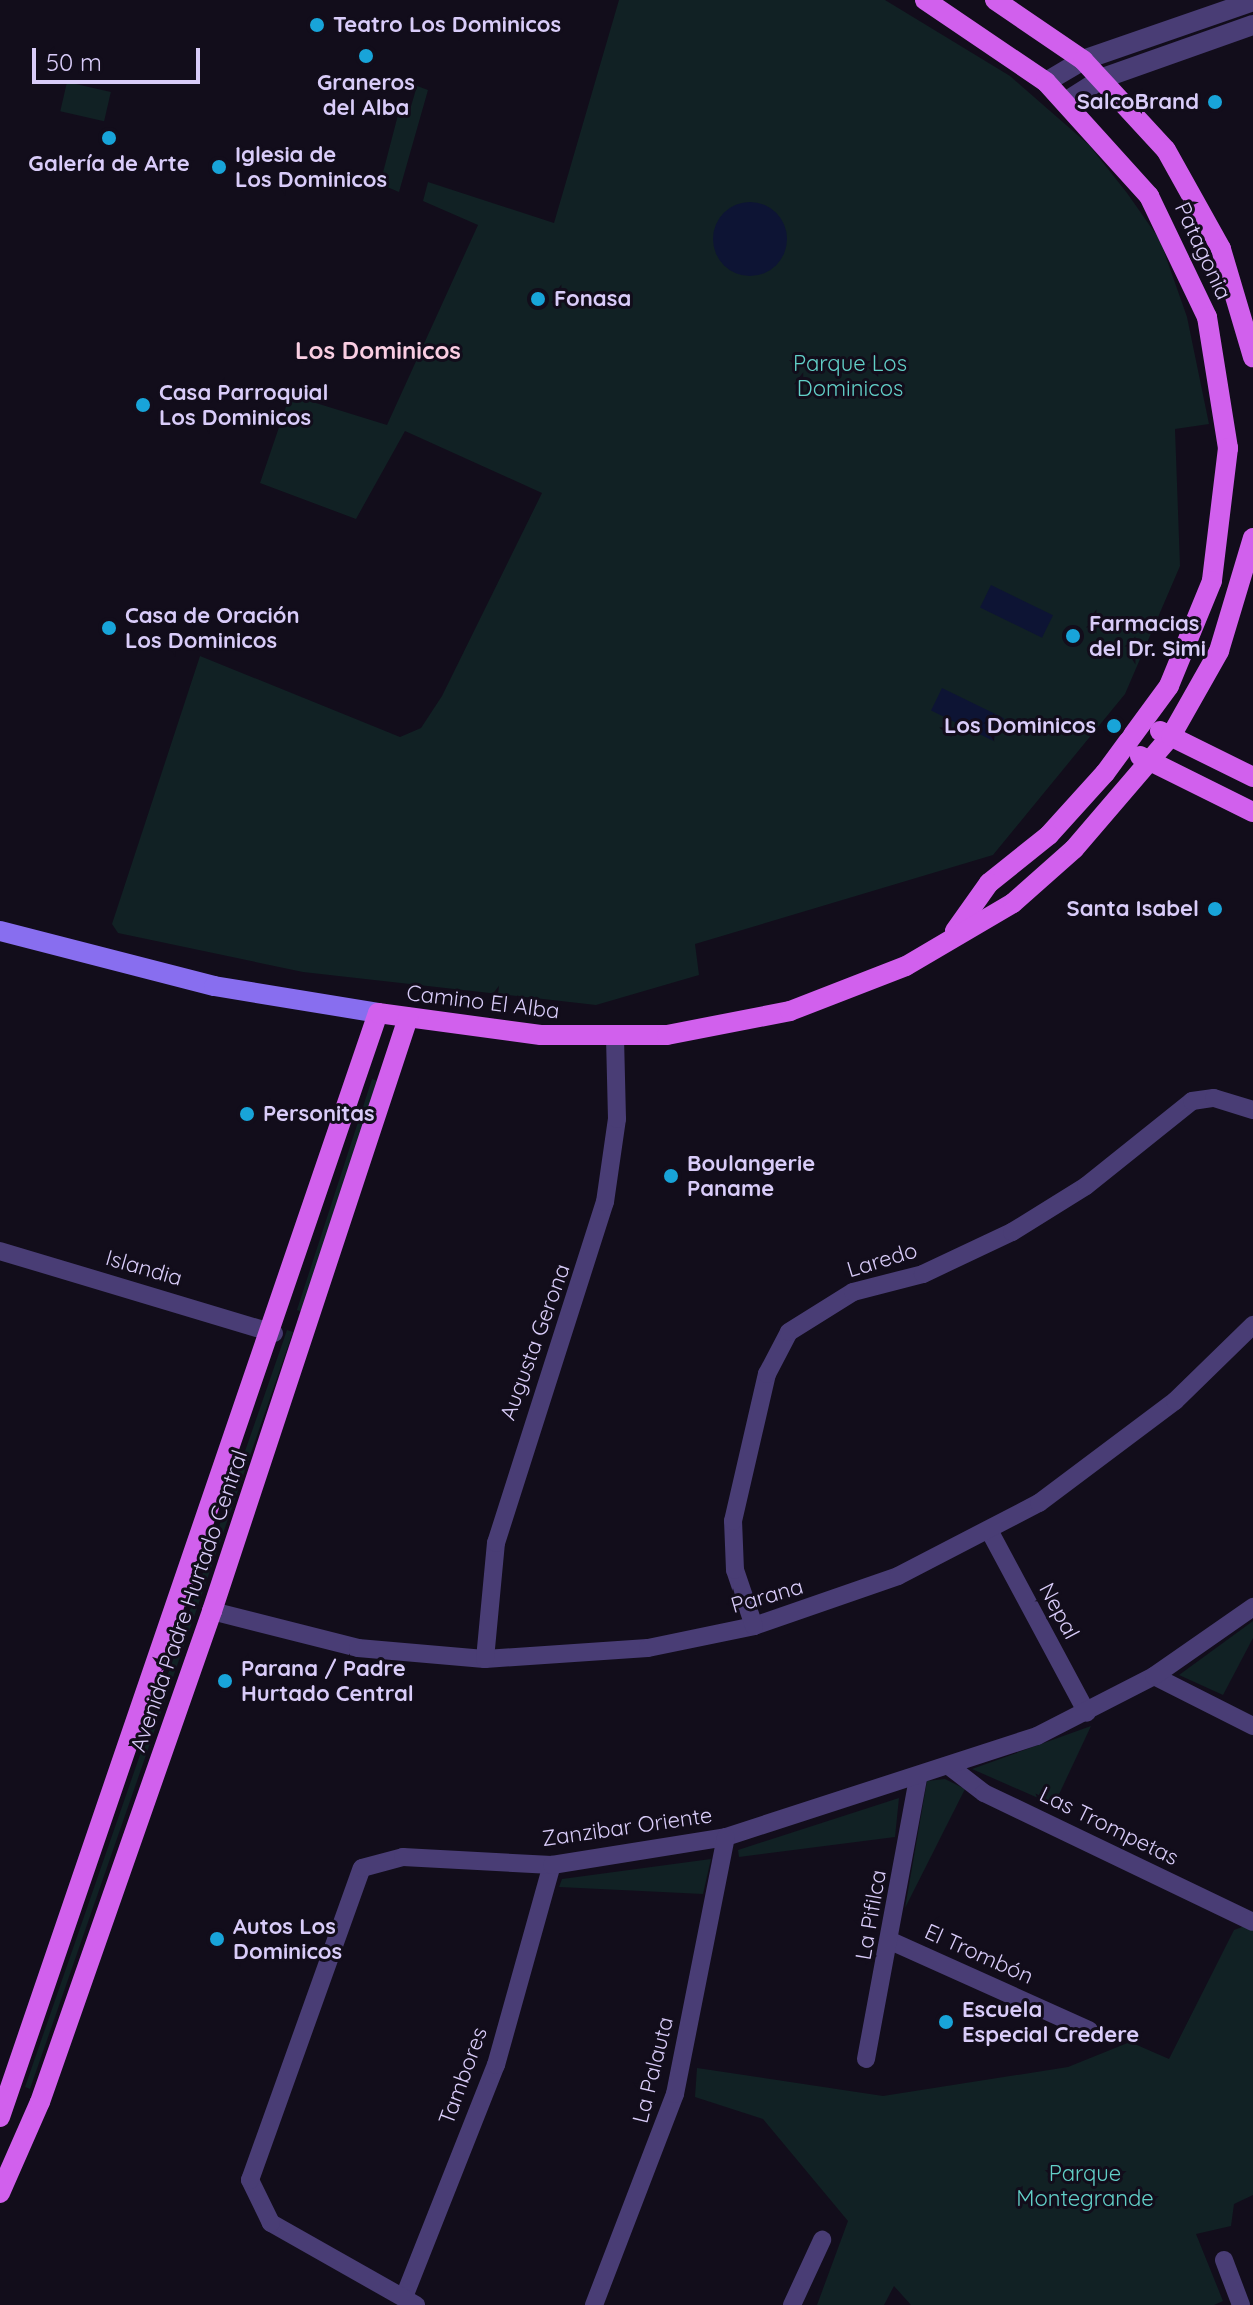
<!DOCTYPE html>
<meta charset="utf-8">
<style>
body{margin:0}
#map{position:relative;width:1253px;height:2305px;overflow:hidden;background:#120d1b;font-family:Quicksand,sans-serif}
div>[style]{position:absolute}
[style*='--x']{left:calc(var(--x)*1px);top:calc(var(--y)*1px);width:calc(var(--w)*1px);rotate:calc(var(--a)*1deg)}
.green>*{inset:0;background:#112124;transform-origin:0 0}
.water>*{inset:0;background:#0d1434;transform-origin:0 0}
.round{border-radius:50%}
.minor>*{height:18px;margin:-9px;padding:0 9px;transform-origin:9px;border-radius:9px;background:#493d75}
.tertiary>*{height:20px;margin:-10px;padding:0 10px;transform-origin:10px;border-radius:10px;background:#493d75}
.secondary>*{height:20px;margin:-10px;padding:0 10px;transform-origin:10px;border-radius:10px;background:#886eef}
.primary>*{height:20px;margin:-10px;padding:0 10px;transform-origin:10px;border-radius:10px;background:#d160ed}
.dots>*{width:22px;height:22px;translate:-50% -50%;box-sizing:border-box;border:4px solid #120d1b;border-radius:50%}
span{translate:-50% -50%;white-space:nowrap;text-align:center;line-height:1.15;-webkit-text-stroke:6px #120d1b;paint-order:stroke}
.poi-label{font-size:22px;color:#d9ccf9;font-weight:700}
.left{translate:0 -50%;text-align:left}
.right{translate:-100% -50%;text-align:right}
.street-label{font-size:22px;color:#d9ccf9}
.park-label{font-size:22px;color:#62d0c8}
.neighbourhood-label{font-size:24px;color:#facee2;font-weight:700}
.scale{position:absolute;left:32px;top:48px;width:168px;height:36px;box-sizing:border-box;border:4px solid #d9ccf9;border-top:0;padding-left:10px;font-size:24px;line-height:28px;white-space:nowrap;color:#d9ccf9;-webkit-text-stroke:6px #120d1b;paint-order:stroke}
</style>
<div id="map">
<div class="green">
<div style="clip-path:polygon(619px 0,885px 0,1010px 76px,1089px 145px,1127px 193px,1160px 240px,1187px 317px,1209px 424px,1175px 429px,1180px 566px,1125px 694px,993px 855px,695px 944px,699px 975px,596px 1005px,303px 972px,118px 933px,112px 924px,200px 656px,400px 737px,421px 728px,442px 696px,542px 493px,405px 431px,356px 519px,260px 483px,290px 395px,387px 425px,478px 225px,423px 201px,428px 182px,554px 223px)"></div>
<div style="left:67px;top:82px;width:45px;height:30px;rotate:13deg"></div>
<div style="clip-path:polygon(417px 86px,428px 90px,399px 192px,380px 184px,399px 111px,409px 113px)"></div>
<div style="left:372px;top:1079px;width:6px;height:243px;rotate:18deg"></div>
<div style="clip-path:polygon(287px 1330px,293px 1332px,30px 2089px,25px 2087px)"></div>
<div style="clip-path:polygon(1253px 1621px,1253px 1638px,1223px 1695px,1179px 1675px)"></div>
<div style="clip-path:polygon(1091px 1726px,1054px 1805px,972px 1769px)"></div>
<div style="clip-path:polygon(945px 1779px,965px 1789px,905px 1908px,927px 1781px)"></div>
<div style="clip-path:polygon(899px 1798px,895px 1837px,739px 1857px,738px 1850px)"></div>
<div style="clip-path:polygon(711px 1859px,703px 1894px,559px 1887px,562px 1879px)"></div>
<div style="clip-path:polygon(1253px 1923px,1253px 2195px,1234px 2204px,1231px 2226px,1196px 2234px,1223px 2301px,1214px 2305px,911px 2305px,894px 2286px,884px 2305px,817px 2305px,848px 2221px,763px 2119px,695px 2097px,697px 2068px,883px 2096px,1068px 2067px,1130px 2042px,1169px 2059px,1234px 1930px)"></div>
</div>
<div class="water">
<div class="round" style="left:713px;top:202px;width:74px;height:74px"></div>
<div style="left:991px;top:585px;width:69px;height:25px;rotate:26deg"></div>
<div style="left:942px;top:688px;width:69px;height:25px;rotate:26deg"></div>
</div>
<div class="minor">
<div style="--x:0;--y:1251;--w:286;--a:16.7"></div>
<div style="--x:990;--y:1532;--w:205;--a:61.8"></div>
<div style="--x:212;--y:1611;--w:151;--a:14.2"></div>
<div style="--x:358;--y:1648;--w:127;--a:5"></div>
<div style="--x:485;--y:1659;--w:163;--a:-3.9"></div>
<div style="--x:648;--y:1648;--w:108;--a:-11.7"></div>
<div style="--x:754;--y:1626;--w:152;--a:-19.1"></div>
<div style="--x:898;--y:1576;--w:159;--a:-27.4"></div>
<div style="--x:1039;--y:1503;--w:170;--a:-36.9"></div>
<div style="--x:1175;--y:1401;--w:109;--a:-44.3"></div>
<div style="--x:754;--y:1626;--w:59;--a:-108.7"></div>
<div style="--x:735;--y:1570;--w:49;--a:-92.3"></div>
<div style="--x:733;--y:1521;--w:151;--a:-77"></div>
<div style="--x:767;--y:1374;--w:47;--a:-62.4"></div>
<div style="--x:789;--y:1332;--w:75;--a:-32"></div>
<div style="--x:853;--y:1292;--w:72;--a:-14.4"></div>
<div style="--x:923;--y:1274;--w:98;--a:-25.3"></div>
<div style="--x:1012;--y:1232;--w:87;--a:-31.9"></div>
<div style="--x:1086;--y:1186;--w:136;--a:-38.7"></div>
<div style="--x:1192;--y:1101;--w:22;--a:-8"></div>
<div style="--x:1214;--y:1098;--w:41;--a:17.1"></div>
<div style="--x:485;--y:1659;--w:117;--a:-84.6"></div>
<div style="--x:496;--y:1543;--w:358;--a:-72.3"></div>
<div style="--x:605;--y:1202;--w:84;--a:-81.8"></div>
<div style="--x:617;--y:1119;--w:80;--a:-91.4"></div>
<div style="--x:1154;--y:1676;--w:111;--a:26.8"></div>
<div style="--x:949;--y:1766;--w:44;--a:37.6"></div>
<div style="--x:984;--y:1793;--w:298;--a:25.6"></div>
<div style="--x:893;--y:1942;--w:215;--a:24.2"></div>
<div style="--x:866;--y:2059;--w:286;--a:-79.5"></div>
<div style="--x:1224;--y:2260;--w:48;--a:69.3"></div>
<div style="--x:404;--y:2297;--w:250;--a:-68.4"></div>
<div style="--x:496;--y:2065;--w:208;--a:-74.4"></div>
<div style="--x:416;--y:2305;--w:167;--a:-150.5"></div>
<div style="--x:271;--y:2223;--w:48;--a:-116"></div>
<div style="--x:250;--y:2180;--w:331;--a:-70.3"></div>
<div style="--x:362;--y:1868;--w:42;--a:-15"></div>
<div style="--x:403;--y:1857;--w:149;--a:3.1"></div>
<div style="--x:552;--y:1865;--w:176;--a:-9.1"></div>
<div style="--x:726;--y:1837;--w:327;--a:-18"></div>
<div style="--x:1037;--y:1736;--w:131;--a:-27.1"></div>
<div style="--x:1154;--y:1676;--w:121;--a:-34.9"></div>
<div style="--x:594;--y:2305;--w:226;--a:-69"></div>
<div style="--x:675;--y:2094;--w:262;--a:-78.8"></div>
<div style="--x:792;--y:2305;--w:72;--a:-65.2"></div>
</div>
<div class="tertiary">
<div style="--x:1046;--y:82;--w:43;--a:-30.7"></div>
<div style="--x:1083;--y:60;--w:180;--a:-19.1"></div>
<div style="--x:1067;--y:101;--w:43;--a:-32.6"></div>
<div style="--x:1103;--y:78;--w:159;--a:-19.5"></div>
</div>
<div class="secondary">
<div style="--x:0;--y:931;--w:221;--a:14.4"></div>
<div style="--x:214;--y:986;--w:166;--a:9.3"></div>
</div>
<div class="primary">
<div style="--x:925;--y:0;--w:146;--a:34.1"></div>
<div style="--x:1046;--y:82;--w:154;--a:47.9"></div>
<div style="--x:1149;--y:196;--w:134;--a:64.4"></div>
<div style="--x:1207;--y:317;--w:133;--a:80.9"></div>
<div style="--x:1228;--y:448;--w:134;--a:96.9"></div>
<div style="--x:1212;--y:581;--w:113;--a:112.3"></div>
<div style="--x:1169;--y:686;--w:108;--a:126.3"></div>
<div style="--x:1105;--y:773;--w:84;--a:132.1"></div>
<div style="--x:1049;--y:835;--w:77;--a:141.3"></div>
<div style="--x:989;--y:883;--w:59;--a:125.3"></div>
<div style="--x:995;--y:0;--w:107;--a:34.3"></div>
<div style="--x:1083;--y:60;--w:122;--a:47.3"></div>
<div style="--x:1166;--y:150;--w:113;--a:60.9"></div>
<div style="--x:1221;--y:249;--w:113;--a:73.5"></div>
<div style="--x:1160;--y:731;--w:104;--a:26.3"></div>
<div style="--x:1140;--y:756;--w:126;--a:26.4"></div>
<div style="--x:0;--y:2117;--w:1167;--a:-71.1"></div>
<div style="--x:378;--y:1013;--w:164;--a:7.7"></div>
<div style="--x:541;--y:1035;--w:126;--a:0"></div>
<div style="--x:667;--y:1035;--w:125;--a:-11"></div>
<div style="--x:790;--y:1011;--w:124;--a:-21.2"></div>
<div style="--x:906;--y:966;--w:124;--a:-30.5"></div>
<div style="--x:1013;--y:903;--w:81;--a:-41.5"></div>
<div style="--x:1074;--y:849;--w:149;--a:-49.4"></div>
<div style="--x:1171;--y:736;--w:98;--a:-60.5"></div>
<div style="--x:1219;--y:651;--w:118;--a:-73.3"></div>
<div style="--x:0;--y:2193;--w:99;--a:-66.3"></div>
<div style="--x:40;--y:2102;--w:520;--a:-70.69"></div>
<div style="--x:212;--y:1611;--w:625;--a:-71.71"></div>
</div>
<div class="dots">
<div style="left:317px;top:25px;background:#18a4d9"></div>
<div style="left:366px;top:56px;background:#18a4d9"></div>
<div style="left:1215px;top:102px;background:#18a4d9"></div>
<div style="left:109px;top:138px;background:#18a4d9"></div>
<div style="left:219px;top:167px;background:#18a4d9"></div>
<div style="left:538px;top:299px;background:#18a4d9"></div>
<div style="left:143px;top:405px;background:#18a4d9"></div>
<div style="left:109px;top:628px;background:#18a4d9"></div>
<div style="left:1073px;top:636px;background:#18a4d9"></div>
<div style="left:1114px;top:726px;background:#18a4d9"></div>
<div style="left:1215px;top:909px;background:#18a4d9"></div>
<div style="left:247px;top:1114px;background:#18a4d9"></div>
<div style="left:671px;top:1176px;background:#18a4d9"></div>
<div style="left:225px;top:1681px;background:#18a4d9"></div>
<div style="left:217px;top:1939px;background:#18a4d9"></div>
<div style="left:946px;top:2022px;background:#18a4d9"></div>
</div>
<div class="poi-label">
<span class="left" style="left:333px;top:25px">Teatro Los Dominicos</span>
<span style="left:366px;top:95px">Graneros<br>del Alba</span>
<span class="right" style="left:1199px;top:102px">SalcoBrand</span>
<span class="left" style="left:235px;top:167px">Iglesia de<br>Los Dominicos</span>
<span style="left:109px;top:164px">Galería de Arte</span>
<span class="left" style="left:554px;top:299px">Fonasa</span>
<span class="left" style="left:159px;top:405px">Casa Parroquial<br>Los Dominicos</span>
<span class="left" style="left:125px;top:628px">Casa de Oración<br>Los Dominicos</span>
<span class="left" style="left:1089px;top:636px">Farmacias<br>del Dr. Simi</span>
<span class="right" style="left:1096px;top:726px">Los Dominicos</span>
<span class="right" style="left:1199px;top:909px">Santa Isabel</span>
<span class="left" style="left:263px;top:1114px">Personitas</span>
<span class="left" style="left:687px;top:1176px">Boulangerie<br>Paname</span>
<span class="left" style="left:241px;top:1681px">Parana / Padre<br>Hurtado Central</span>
<span class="left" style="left:233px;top:1939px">Autos Los<br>Dominicos</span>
<span class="left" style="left:962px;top:2022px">Escuela<br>Especial Credere</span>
</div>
<div class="street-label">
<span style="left:1203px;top:251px;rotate:65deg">Patagonia</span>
<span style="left:483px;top:1002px;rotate:7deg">Camino El Alba</span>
<span style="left:882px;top:1260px;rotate:-17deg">Laredo</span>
<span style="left:144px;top:1268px;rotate:16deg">Islandia</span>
<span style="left:535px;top:1342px;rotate:-70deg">Augusta Gerona</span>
<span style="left:767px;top:1596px;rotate:-16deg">Parana</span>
<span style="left:189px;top:1601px;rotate:-71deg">Avenida Padre Hurtado Central</span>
<span style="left:1059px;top:1611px;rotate:62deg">Nepal</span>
<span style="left:1109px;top:1826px;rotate:26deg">Las Trompetas</span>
<span style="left:627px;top:1827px;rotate:-8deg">Zanzibar Oriente</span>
<span style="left:871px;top:1915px;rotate:-80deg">La Pifilca</span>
<span style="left:979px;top:1954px;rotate:24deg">El Trombón</span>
<span style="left:653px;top:2070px;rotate:-76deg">La Palauta</span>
<span style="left:463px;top:2076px;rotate:-70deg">Tambores</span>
</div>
<div class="park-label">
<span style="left:850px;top:376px">Parque Los<br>Dominicos</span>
<span style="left:1085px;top:2186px">Parque<br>Montegrande</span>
</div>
<div class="neighbourhood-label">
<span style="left:378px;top:351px">Los Dominicos</span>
</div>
<div class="scale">50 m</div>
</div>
